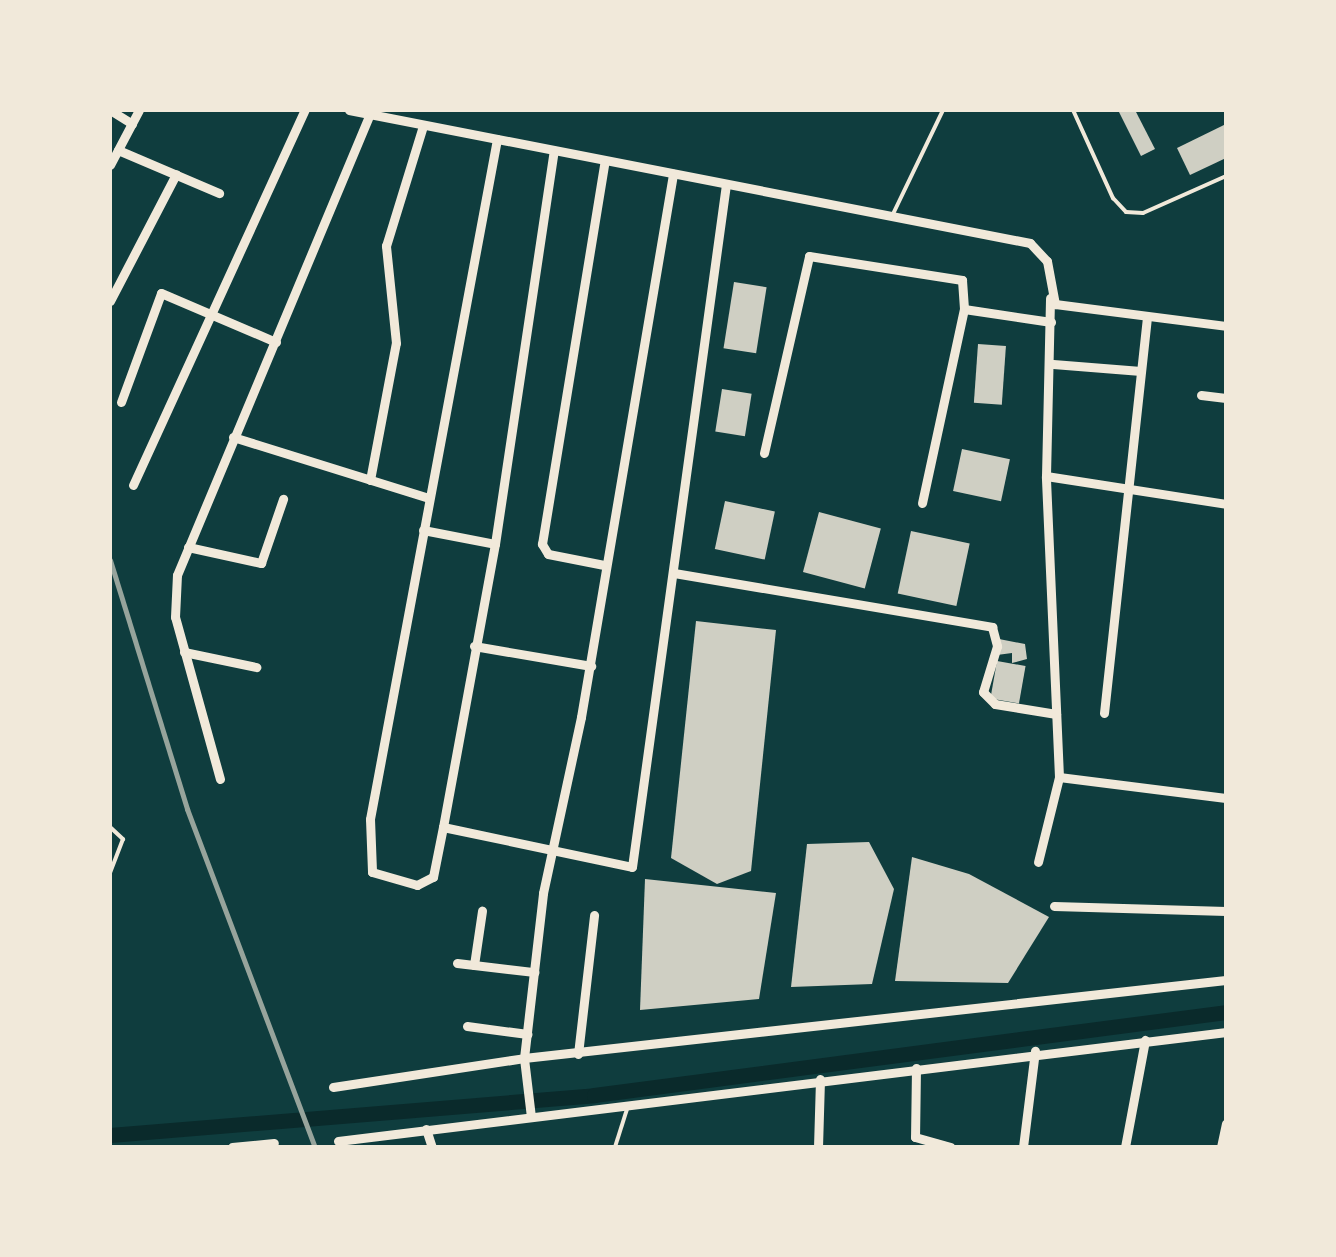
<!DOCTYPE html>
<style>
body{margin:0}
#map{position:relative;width:1336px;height:1257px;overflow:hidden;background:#0f3d3e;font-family:Literata,serif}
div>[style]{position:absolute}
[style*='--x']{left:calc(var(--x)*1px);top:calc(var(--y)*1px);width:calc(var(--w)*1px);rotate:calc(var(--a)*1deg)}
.canal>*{height:15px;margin:-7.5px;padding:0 7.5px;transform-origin:7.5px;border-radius:7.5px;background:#0a2a2b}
.building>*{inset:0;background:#cfcfc3;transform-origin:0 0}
.service>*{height:4px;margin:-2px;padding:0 2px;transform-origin:2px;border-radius:2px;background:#f1e9da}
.minor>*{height:9px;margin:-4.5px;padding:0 4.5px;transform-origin:4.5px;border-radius:4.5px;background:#f1e9da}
.rail>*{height:5px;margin:-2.5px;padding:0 2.5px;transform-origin:2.5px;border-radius:2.5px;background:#97a49c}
span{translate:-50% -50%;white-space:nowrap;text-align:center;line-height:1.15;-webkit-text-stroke:9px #f1e9da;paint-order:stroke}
.frame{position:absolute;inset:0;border:112px solid #f1e9da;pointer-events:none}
</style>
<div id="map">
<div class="canal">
<div style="--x:110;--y:1135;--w:486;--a:-4.7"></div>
<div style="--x:594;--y:1095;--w:637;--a:-7.48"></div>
</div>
<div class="building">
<div style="clip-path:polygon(1118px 110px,1135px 110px,1155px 149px,1141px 156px)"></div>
<div style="clip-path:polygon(1226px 124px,1226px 158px,1190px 175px,1177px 148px)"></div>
<div style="left:734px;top:282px;width:33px;height:67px;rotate:9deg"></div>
<div style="left:978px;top:344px;width:28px;height:59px;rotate:4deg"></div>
<div style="left:722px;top:389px;width:30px;height:43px;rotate:9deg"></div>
<div style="left:962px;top:449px;width:49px;height:43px;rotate:12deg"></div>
<div style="left:725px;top:501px;width:51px;height:49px;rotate:12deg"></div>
<div style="left:819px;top:512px;width:64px;height:62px;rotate:15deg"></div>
<div style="left:911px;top:531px;width:60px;height:64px;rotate:12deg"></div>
<div style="clip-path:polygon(696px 621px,776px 630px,751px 871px,717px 884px,671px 858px)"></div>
<div style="clip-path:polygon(999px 639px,1025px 644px,1027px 659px,1012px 663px,1012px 653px,997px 655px)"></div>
<div style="left:997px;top:661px;width:29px;height:38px;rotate:10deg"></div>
<div style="clip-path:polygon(869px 842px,894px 889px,872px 984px,791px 987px,807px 844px)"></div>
<div style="clip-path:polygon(912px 857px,969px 874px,1049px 917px,1008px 983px,895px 981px)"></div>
<div style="clip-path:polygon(645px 879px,776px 893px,759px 999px,640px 1010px)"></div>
</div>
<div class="service">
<div style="--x:1073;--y:110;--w:97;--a:65.6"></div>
<div style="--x:1113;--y:198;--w:19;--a:47"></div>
<div style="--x:1126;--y:212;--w:17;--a:3"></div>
<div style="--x:1143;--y:213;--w:91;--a:-24"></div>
<div style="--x:893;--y:214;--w:115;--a:-64.3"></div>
<div style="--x:110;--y:827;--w:18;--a:43"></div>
<div style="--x:123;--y:839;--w:36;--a:111"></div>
<div style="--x:615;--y:1147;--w:43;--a:-72.4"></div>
</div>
<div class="minor">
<div style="--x:110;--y:110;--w:26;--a:32"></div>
<div style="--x:349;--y:110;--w:694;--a:11.05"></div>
<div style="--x:1030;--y:243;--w:25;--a:47"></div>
<div style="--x:1047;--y:261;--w:44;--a:79.5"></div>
<div style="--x:1055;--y:304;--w:172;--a:7.3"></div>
<div style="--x:497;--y:139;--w:692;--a:100.58"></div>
<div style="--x:370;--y:819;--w:53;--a:87.8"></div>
<div style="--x:372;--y:872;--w:47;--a:16.1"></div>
<div style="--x:417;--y:885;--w:18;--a:-27"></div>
<div style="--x:433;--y:877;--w:51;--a:-78.7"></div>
<div style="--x:443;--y:827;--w:288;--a:-79.6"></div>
<div style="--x:495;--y:544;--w:398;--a:-81.5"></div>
<div style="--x:118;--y:150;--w:110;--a:23.1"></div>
<div style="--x:110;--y:165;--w:62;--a:-62.2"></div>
<div style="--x:110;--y:301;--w:143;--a:-62.5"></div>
<div style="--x:1053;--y:364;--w:88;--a:4.5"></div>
<div style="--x:1201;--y:395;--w:25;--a:7"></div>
<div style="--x:121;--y:402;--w:116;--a:-69.8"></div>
<div style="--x:161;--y:293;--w:125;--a:23.1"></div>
<div style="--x:233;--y:437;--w:205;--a:17.3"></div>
<div style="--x:764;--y:453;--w:202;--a:-77.1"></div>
<div style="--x:809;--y:256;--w:155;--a:8.9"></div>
<div style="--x:962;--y:280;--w:29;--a:86"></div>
<div style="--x:1046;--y:476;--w:182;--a:8.8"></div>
<div style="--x:370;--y:480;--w:139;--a:-79.3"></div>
<div style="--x:396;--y:343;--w:98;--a:-95.9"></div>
<div style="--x:386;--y:246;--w:126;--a:-72.9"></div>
<div style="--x:133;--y:485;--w:413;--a:-65.4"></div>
<div style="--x:922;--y:503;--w:198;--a:-77.8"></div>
<div style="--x:964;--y:309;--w:88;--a:8.5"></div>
<div style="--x:423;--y:530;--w:73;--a:11"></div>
<div style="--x:188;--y:547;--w:75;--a:12.4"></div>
<div style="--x:261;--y:563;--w:68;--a:-71"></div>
<div style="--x:604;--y:565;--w:57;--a:-168.9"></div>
<div style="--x:548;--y:554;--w:12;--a:-121"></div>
<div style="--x:542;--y:544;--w:388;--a:-80.7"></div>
<div style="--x:674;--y:573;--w:323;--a:9.6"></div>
<div style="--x:992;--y:627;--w:20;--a:75"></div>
<div style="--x:997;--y:646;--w:48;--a:106.9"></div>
<div style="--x:983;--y:692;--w:17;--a:45"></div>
<div style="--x:995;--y:704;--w:62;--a:9.3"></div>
<div style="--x:474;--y:646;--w:119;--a:9.7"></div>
<div style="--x:184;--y:652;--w:74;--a:11.8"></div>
<div style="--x:1104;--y:713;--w:398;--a:-83.8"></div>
<div style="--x:1059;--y:777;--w:168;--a:7.2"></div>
<div style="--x:220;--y:779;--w:168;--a:-105.5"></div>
<div style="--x:175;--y:617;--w:42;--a:-87.3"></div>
<div style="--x:177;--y:575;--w:500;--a:-67.3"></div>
<div style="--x:443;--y:827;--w:193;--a:11.9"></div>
<div style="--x:632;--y:867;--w:689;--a:-82.16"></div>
<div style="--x:1038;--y:862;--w:88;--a:-76.1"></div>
<div style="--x:1059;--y:777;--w:301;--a:-92.5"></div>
<div style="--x:1046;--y:476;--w:178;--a:-88.7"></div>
<div style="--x:1054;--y:906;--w:172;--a:1.7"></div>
<div style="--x:457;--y:963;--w:78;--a:6.7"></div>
<div style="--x:474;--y:965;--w:55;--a:-81.6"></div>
<div style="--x:467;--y:1026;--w:61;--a:7.6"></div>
<div style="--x:578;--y:1054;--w:140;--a:-83.4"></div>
<div style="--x:916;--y:1068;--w:69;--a:90.8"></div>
<div style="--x:915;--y:1137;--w:37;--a:16"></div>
<div style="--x:333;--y:1087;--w:193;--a:-8.6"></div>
<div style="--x:524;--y:1058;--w:706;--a:-6.34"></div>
<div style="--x:531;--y:1117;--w:59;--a:-96.8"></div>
<div style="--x:524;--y:1058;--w:166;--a:-83.4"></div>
<div style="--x:543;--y:893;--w:180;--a:-77.8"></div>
<div style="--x:581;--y:717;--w:551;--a:-80.38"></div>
<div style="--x:426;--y:1129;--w:19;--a:72"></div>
<div style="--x:338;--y:1141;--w:895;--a:-7"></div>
<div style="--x:232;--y:1147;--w:42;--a:-5.4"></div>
<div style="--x:818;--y:1147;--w:68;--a:-88.3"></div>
<div style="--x:1023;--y:1147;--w:97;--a:-82.9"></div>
<div style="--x:1125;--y:1147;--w:109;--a:-79.4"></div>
<div style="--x:1221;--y:1147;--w:24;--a:-78"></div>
</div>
<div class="rail">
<div style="--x:110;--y:560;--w:261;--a:72.8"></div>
<div style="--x:187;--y:809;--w:361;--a:69.3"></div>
</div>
<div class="frame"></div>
</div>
